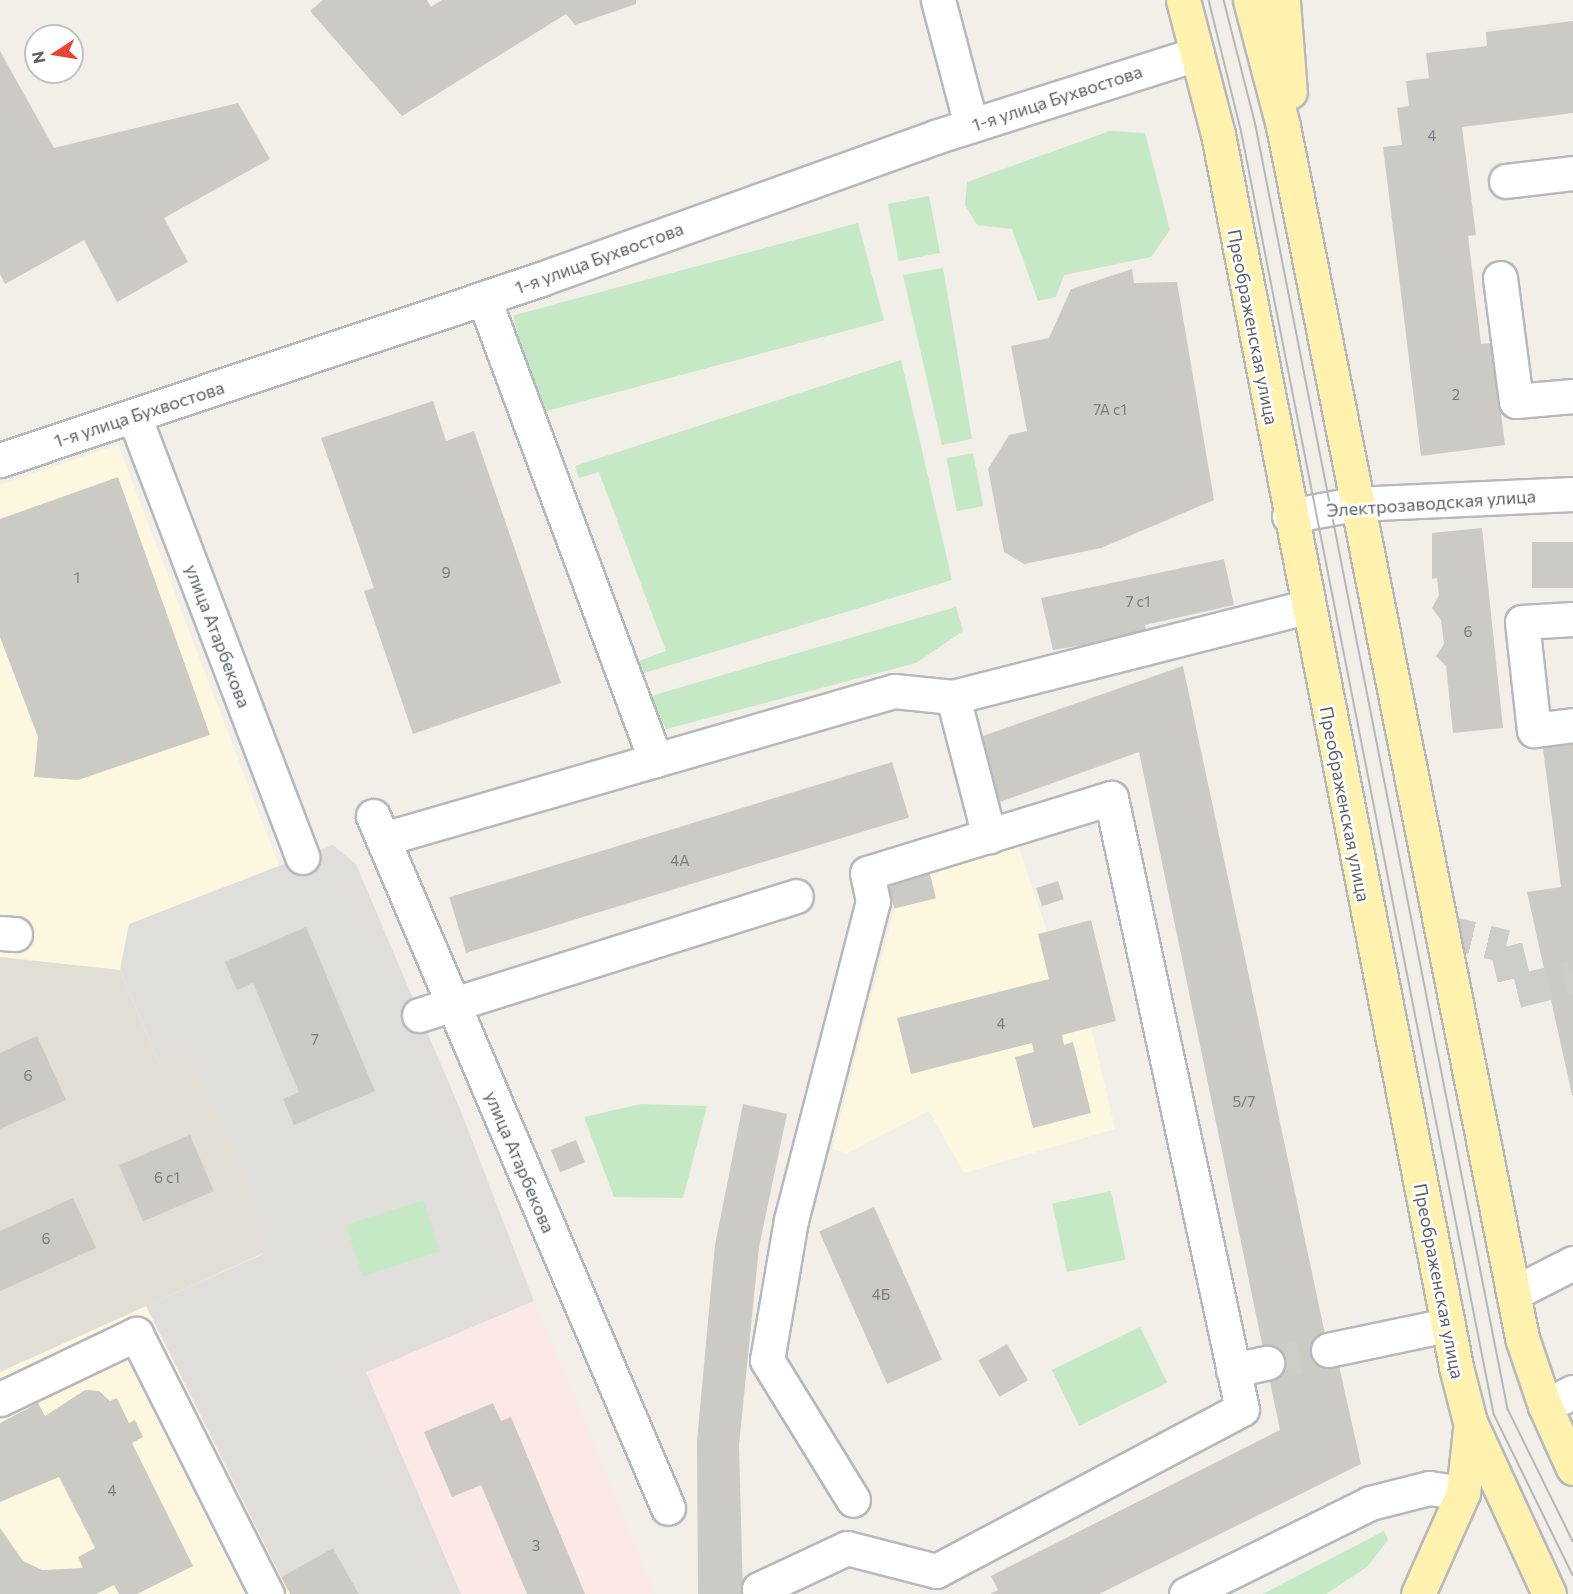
<!DOCTYPE html>
<meta charset="utf-8">
<style>
body{margin:0}
#map{position:relative;width:1573px;height:1594px;overflow:hidden;background:#f1efe8;font-family:Commissioner,sans-serif}
div>[style]{position:absolute}
[style*='--x']{left:calc(var(--x)*1px);top:calc(var(--y)*1px);width:calc(var(--w)*1px);rotate:calc(var(--a)*1deg)}
.commercial>*{inset:0;background:#fef7e0}
.industrial>*{inset:0;background:#e0deda}
.education>*{inset:0;background:#e1ded6}
.medical>*{inset:0;background:#fce8e6}
.green>*{inset:0;background:#c5e8c5;transform-origin:0 0}
.building>*{inset:0;background:#cccac5;transform-origin:0 0}
.minor-tunnel>*{height:33px;margin-top:-16.5px;transform-origin:0;background:repeating-linear-gradient(90deg,#ccccc8 0 33px,transparent 0 49px)}
.roads{filter:drop-shadow(2px 0 #b5b8bc) drop-shadow(-2px 0 #b5b8bc) drop-shadow(0 2px #b5b8bc) drop-shadow(0 -2px #b5b8bc)}
.minor>*{height:33px;margin:-16.5px;padding:0 16.5px;transform-origin:16.5px;border-radius:16.5px;background:#fff}
.major>*{height:33px;margin:-16.5px;padding:0 16.5px;transform-origin:16.5px;border-radius:16.5px;background:#fff2af}
.tram>*{height:1.5px;margin:-0.75px;padding:0 0.75px;transform-origin:0.75px;border-radius:0.75px;background:#b6b7b8}
span{translate:-50% -50%;white-space:nowrap;text-align:center;line-height:1.15;-webkit-text-stroke:5px #fff;paint-order:stroke}
.number-label{font-size:15px;color:#7a7d7f}
.number-label span{-webkit-text-stroke-width:0}
.street-label{font-size:18px;color:#5f6368}
.north{position:absolute;left:24px;top:24px;width:60px;height:60px;box-sizing:border-box;background:#fff;border:2px solid #bfc1c3;border-radius:50%;rotate:258deg;font-size:16px;font-weight:700;line-height:24px;text-align:center;color:#5f6368}
.north::after{content:'';display:block;margin:auto;width:21px;height:27px;background:#ea4335;clip-path:polygon(50% 0,100% 100%,50% 72%,0 100%)}
</style>
<div id="map">
<div class="commercial">
<div style="clip-path:polygon(118px 445px,279px 866px,333px 845px,356px 864px,460px 1109px,534px 1301px,367px 1372px,461px 1594px,0 1594px,0 485px)"></div>
<div style="clip-path:polygon(1018px 845px,1047px 931px,1091px 920px,1116px 1021px,1091px 1028px,1115px 1129px,964px 1173px,929px 1111px,847px 1153px,832px 1149px,894px 910px,887px 881px)"></div>
</div>
<div class="industrial">
<div style="clip-path:polygon(333px 845px,356px 864px,460px 1109px,534px 1301px,367px 1372px,461px 1594px,359px 1594px,333px 1548px,281px 1577px,146px 1306px,263px 1254px,187px 1050px,159px 1063px,120px 970px,129px 924px)"></div>
</div>
<div class="education">
<div style="clip-path:polygon(0 957px,120px 970px,159px 1063px,187px 1049px,254px 1192px,264px 1253px,0 1372px)"></div>
</div>
<div class="medical">
<div style="clip-path:polygon(534px 1301px,579px 1408px,655px 1594px,461px 1594px,366px 1372px)"></div>
</div>
<div class="green">
<div style="clip-path:polygon(1110px 131px,1145px 133px,1170px 230px,1151px 257px,1064px 275px,1056px 297px,1038px 301px,1012px 229px,977px 225px,965px 205px,967px 182px)"></div>
<div style="left:929px;top:196px;width:58px;height:42px;rotate:79deg"></div>
<div style="left:858px;top:223px;width:101px;height:357px;rotate:75deg"></div>
<div style="clip-path:polygon(943px 268px,972px 439px,942px 445px,903px 275px)"></div>
<div style="clip-path:polygon(901px 360px,952px 580px,644px 673px,639px 661px,666px 651px,599px 472px,579px 478px,575px 466px)"></div>
<div style="left:973px;top:453px;width:54px;height:27px;rotate:79deg"></div>
<div style="clip-path:polygon(956px 607px,963px 631px,916px 663px,666px 729px,651px 696px)"></div>
<div style="clip-path:polygon(641px 1104px,707px 1106px,683px 1198px,614px 1197px,584px 1117px)"></div>
<div style="left:1111px;top:1191px;width:70px;height:60px;rotate:78deg"></div>
<div style="left:423px;top:1200px;width:54px;height:81px;rotate:72deg"></div>
<div style="left:1140px;top:1327px;width:62px;height:98px;rotate:64deg"></div>
<div style="clip-path:polygon(1384px 1531px,1388px 1540px,1367px 1567px,1326px 1594px,1263px 1594px)"></div>
</div>
<div class="building">
<div style="clip-path:polygon(323px 0,427px 0,431px 7px,442px 0,636px 0,636px 4px,575px 25px,566px 14px,402px 116px,310px 11px)"></div>
<div style="clip-path:polygon(1573px 21px,1573px 113px,1462px 127px,1476px 235px,1468px 236px,1481px 344px,1492px 343px,1505px 445px,1421px 456px,1383px 147px,1402px 145px,1397px 108px,1409px 106px,1406px 81px,1429px 78px,1426px 53px,1487px 46px,1486px 32px)"></div>
<div style="clip-path:polygon(0 51px,54px 148px,238px 103px,270px 159px,164px 218px,188px 262px,117px 302px,84px 240px,5px 284px,0 274px)"></div>
<div style="clip-path:polygon(1132px 269px,1134px 283px,1177px 282px,1214px 500px,1101px 548px,1024px 564px,1004px 552px,988px 469px,1009px 435px,1027px 431px,1011px 346px,1049px 338px,1071px 289px)"></div>
<div style="clip-path:polygon(433px 401px,446px 441px,474px 431px,561px 683px,413px 734px,364px 591px,374px 588px,321px 438px)"></div>
<div style="clip-path:polygon(118px 477px,210px 735px,78px 780px,34px 777px,38px 737px,0 637px,0 519px)"></div>
<div style="clip-path:polygon(1482px 528px,1503px 728px,1453px 733px,1446px 666px,1436px 656px,1444px 644px,1441px 620px,1432px 608px,1439px 595px,1437px 578px,1432px 579px,1432px 533px)"></div>
<div style="left:1573px;top:542px;width:46px;height:41px;rotate:90deg"></div>
<div style="clip-path:polygon(1224px 559px,1234px 605px,1145px 625px,1147px 635px,1053px 650px,1041px 598px)"></div>
<div style="clip-path:polygon(1183px 666px,1332px 1367px,1339px 1366px,1361px 1464px,1099px 1594px,990px 1594px,998px 1590px,991px 1576px,1280px 1430px,1139px 752px,1000px 802px,977px 738px)"></div>
<div style="clip-path:polygon(1573px 737px,1573px 1095px,1572px 1095px,1527px 892px,1561px 887px,1542px 741px)"></div>
<div style="left:892px;top:762px;width:58px;height:463px;rotate:73deg"></div>
<div style="left:929px;top:870px;width:29px;height:43px;rotate:76deg"></div>
<div style="left:1058px;top:881px;width:19px;height:23px;rotate:72deg"></div>
<div style="clip-path:polygon(1091px 920px,1116px 1021px,1062px 1035px,1064px 1045px,1073px 1042px,1091px 1113px,1033px 1128px,1015px 1057px,1034px 1052px,1032px 1043px,911px 1074px,897px 1018px,1049px 979px,1038px 934px)"></div>
<div style="clip-path:polygon(306px 927px,375px 1091px,294px 1125px,283px 1099px,299px 1092px,253px 983px,237px 990px,225px 962px)"></div>
<div style="clip-path:polygon(37px 1036px,66px 1100px,0 1129px,0 1053px)"></div>
<div style="clip-path:polygon(743px 1104px,787px 1114px,759px 1247px,739px 1445px,743px 1594px,698px 1594px,697px 1441px,715px 1245px)"></div>
<div style="left:190px;top:1135px;width:61px;height:77px;rotate:67deg"></div>
<div style="left:576px;top:1140px;width:24px;height:27px;rotate:68deg"></div>
<div style="clip-path:polygon(73px 1198px,96px 1248px,0 1291px,0 1231px)"></div>
<div style="left:874px;top:1207px;width:167px;height:60px;rotate:66deg"></div>
<div style="left:1007px;top:1344px;width:42px;height:33px;rotate:60deg"></div>
<div style="clip-path:polygon(85px 1390px,99px 1391px,110px 1401px,117px 1398px,129px 1423px,135px 1420px,143px 1437px,132px 1443px,193px 1566px,137px 1594px,119px 1594px,114px 1585px,96px 1594px,0 1594px,0 1528px,23px 1561px,42px 1570px,83px 1568px,78px 1557px,95px 1548px,59px 1477px,0 1502px,0 1423px,38px 1403px,45px 1416px)"></div>
<div style="clip-path:polygon(493px 1403px,501px 1421px,511px 1417px,585px 1594px,527px 1594px,481px 1485px,452px 1497px,424px 1432px)"></div>
<div style="clip-path:polygon(333px 1548px,359px 1594px,290px 1594px,281px 1577px)"></div>
</div>
<div class="minor-tunnel">
<div style="--x:1440;--y:930;--w:68;--a:13.6"></div>
<div style="--x:1506;--y:946;--w:46;--a:76.3"></div>
<div style="--x:1517;--y:991;--w:58;--a:-14"></div>
<div style="--x:1267;--y:1363;--w:62;--a:-12"></div>
</div>
<div class="roads">
<div class="minor">
<div style="--x:938;--y:0;--w:129;--a:75.2"></div>
<div style="--x:1506;--y:181;--w:67;--a:-6.8"></div>
<div style="--x:1500;--y:278;--w:124;--a:82.6"></div>
<div style="--x:1516;--y:401;--w:57;--a:-5"></div>
<div style="--x:484;--y:299;--w:492;--a:69.6"></div>
<div style="--x:134;--y:416;--w:472;--a:69.1"></div>
<div style="--x:0;--y:460;--w:570;--a:-18.5"></div>
<div style="--x:541;--y:279;--w:419;--a:-19.8"></div>
<div style="--x:935;--y:137;--w:275;--a:-17.6"></div>
<div style="--x:1289;--y:516;--w:66;--a:-10.5"></div>
<div style="--x:1354;--y:504;--w:219;--a:-2.6"></div>
<div style="--x:1573;--y:619;--w:51;--a:176.6"></div>
<div style="--x:1522;--y:622;--w:109;--a:83.7"></div>
<div style="--x:1534;--y:730;--w:39;--a:-7"></div>
<div style="--x:953;--y:697;--w:144;--a:75.5"></div>
<div style="--x:373;--y:816;--w:752;--a:66.91"></div>
<div style="--x:383;--y:839;--w:532;--a:-16.15"></div>
<div style="--x:894;--y:691;--w:59;--a:5.8"></div>
<div style="--x:953;--y:697;--w:364;--a:-14.3"></div>
<div style="--x:0;--y:933;--w:15;--a:4"></div>
<div style="--x:419;--y:1015;--w:395;--a:-17.5"></div>
<div style="--x:1514;--y:1293;--w:66;--a:-27"></div>
<div style="--x:1328;--y:1350;--w:122;--a:-11.9"></div>
<div style="--x:1233;--y:1370;--w:35;--a:-12"></div>
<div style="--x:0;--y:1399;--w:151;--a:-25.5"></div>
<div style="--x:136;--y:1334;--w:291;--a:63.3"></div>
<div style="--x:1545;--y:1406;--w:31;--a:-27"></div>
<div style="--x:760;--y:1594;--w:5;--a:-101"></div>
<div style="--x:759;--y:1589;--w:97;--a:-25"></div>
<div style="--x:847;--y:1548;--w:92;--a:14.5"></div>
<div style="--x:936;--y:1571;--w:346;--a:-27.9"></div>
<div style="--x:1242;--y:1409;--w:625;--a:-102.1"></div>
<div style="--x:1111;--y:798;--w:255;--a:162.9"></div>
<div style="--x:867;--y:873;--w:29;--a:78"></div>
<div style="--x:873;--y:901;--w:329;--a:104.4"></div>
<div style="--x:791;--y:1220;--w:142;--a:99.7"></div>
<div style="--x:767;--y:1360;--w:164;--a:58.4"></div>
<div style="--x:1186;--y:1594;--w:205;--a:-26.3"></div>
<div style="--x:1370;--y:1503;--w:61;--a:-14.3"></div>
<div style="--x:1429;--y:1488;--w:34;--a:8"></div>
</div>
<div class="major">
<div style="--x:1183;--y:0;--w:138;--a:75.4"></div>
<div style="--x:1218;--y:134;--w:1256;--a:79.07"></div>
<div style="--x:1456;--y:1367;--w:57;--a:75.7"></div>
<div style="--x:1470;--y:1422;--w:189;--a:65.3"></div>
<div style="--x:1250;--y:0;--w:130;--a:75.3"></div>
<div style="--x:1283;--y:126;--w:1235;--a:78.84"></div>
<div style="--x:1522;--y:1338;--w:72;--a:71.3"></div>
<div style="--x:1545;--y:1406;--w:68;--a:65.7"></div>
<div style="--x:1283;--y:2;--w:90;--a:85.6"></div>
<div style="--x:1418;--y:1594;--w:111;--a:-66"></div>
<div style="--x:1463;--y:1493;--w:63;--a:-83.7"></div>
</div>
</div>
<div class="tram">
<div style="--x:1209;--y:0;--w:133;--a:76.1"></div>
<div style="--x:1241;--y:129;--w:1310;--a:78.86"></div>
<div style="--x:1494;--y:1414;--w:179;--a:63.9"></div>
<div style="--x:1224;--y:0;--w:130;--a:75.7"></div>
<div style="--x:1256;--y:126;--w:1308;--a:78.89"></div>
<div style="--x:1508;--y:1409;--w:147;--a:63.8"></div>
</div>
<div class="number-label">
<span style="left:1432px;top:136px">4</span>
<span style="left:1456px;top:395px">2</span>
<span style="left:1110px;top:410px">7А с1</span>
<span style="left:446px;top:573px">9</span>
<span style="left:77px;top:578px">1</span>
<span style="left:1138px;top:602px">7 с1</span>
<span style="left:1468px;top:632px">6</span>
<span style="left:680px;top:861px">4А</span>
<span style="left:1001px;top:1024px">4</span>
<span style="left:315px;top:1040px">7</span>
<span style="left:28px;top:1076px">6</span>
<span style="left:1244px;top:1102px">5/7</span>
<span style="left:167px;top:1178px">6 с1</span>
<span style="left:46px;top:1239px">6</span>
<span style="left:881px;top:1295px">4Б</span>
<span style="left:112px;top:1491px">4</span>
<span style="left:536px;top:1546px">3</span>
</div>
<div class="street-label">
<span style="left:1057px;top:98px;rotate:-18deg">1-я улица Бухвостова</span>
<span style="left:599px;top:258px;rotate:-20deg">1-я улица Бухвостова</span>
<span style="left:1253px;top:327px;rotate:79deg">Преображенская улица</span>
<span style="left:139px;top:414px;rotate:-18deg">1-я улица Бухвостова</span>
<span style="left:1431px;top:503px;rotate:-4deg">Электрозаводская улица</span>
<span style="left:218px;top:636px;rotate:69deg">улица Атарбекова</span>
<span style="left:1345px;top:804px;rotate:79deg">Преображенская улица</span>
<span style="left:520px;top:1162px;rotate:67deg">улица Атарбекова</span>
<span style="left:1439px;top:1281px;rotate:79deg">Преображенская улица</span>
</div>
<div class="north">N</div>
</div>
